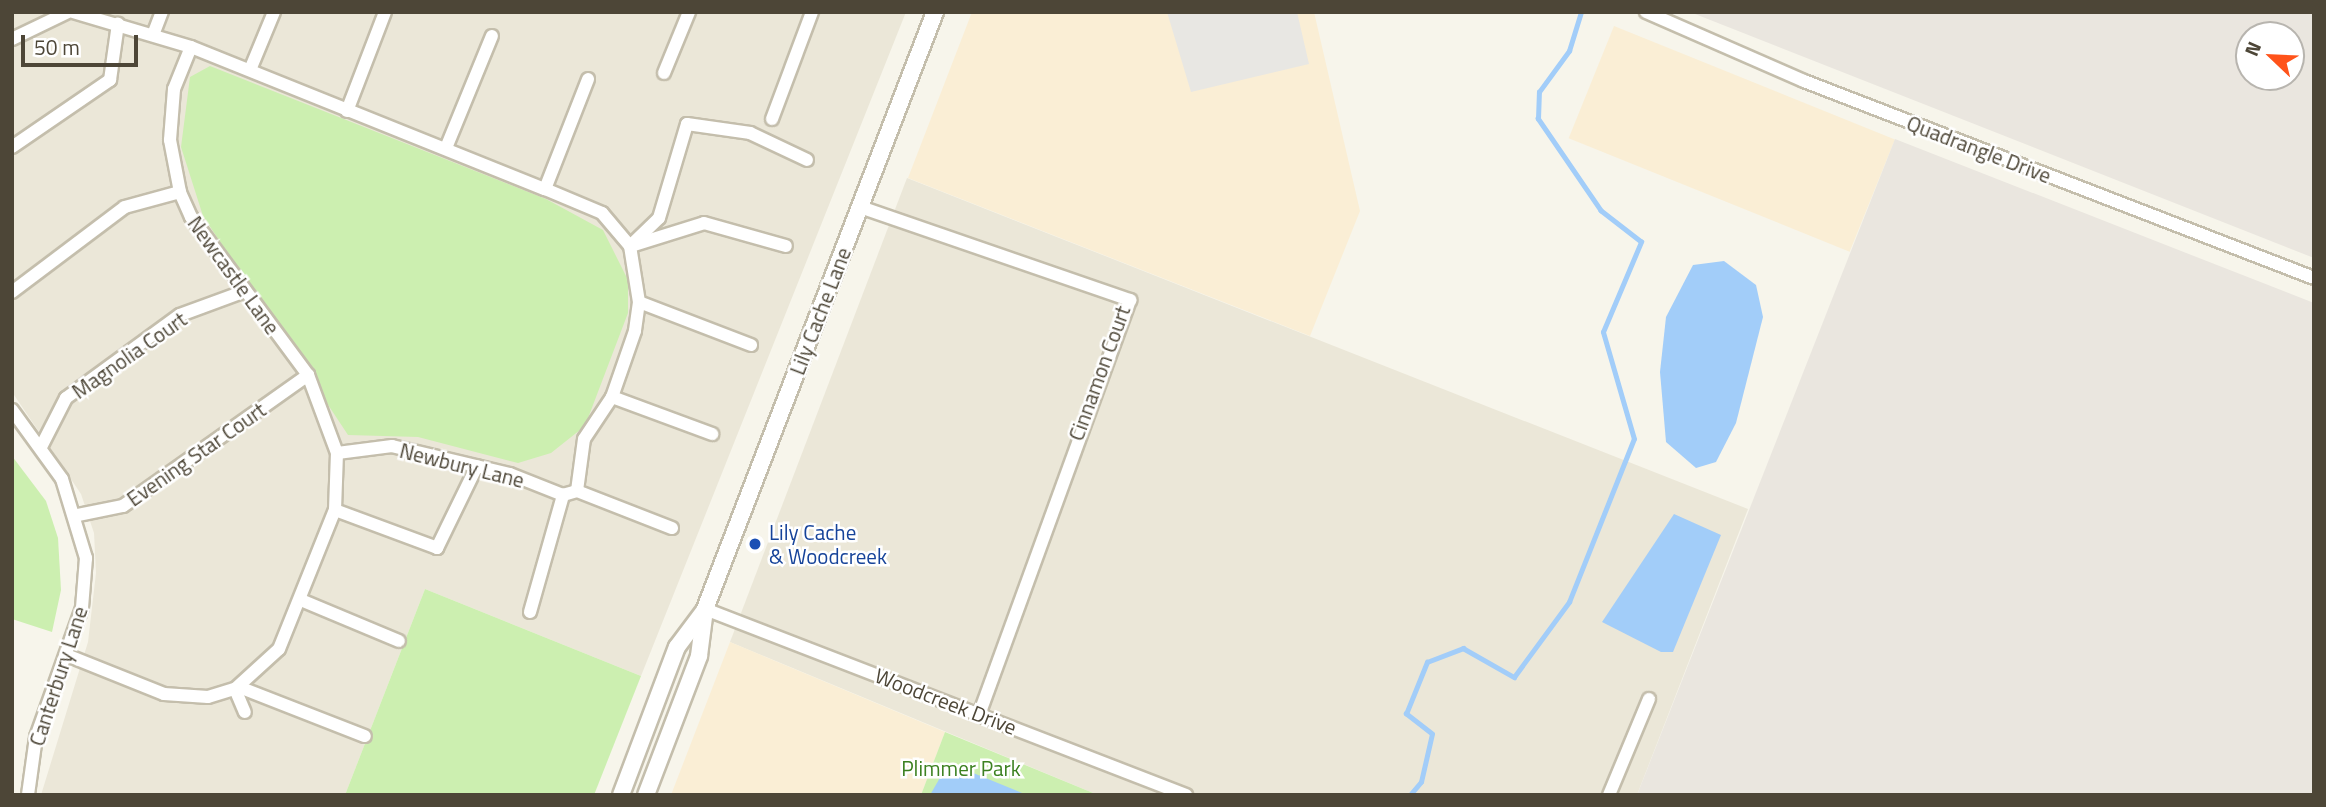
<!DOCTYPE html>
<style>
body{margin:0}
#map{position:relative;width:2326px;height:807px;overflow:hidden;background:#f7f5eb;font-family:"Titillium Web",sans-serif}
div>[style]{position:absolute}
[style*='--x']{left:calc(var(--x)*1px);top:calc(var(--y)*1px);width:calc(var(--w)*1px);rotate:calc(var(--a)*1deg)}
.residential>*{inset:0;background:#ebe7d8}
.commercial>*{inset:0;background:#faeed5;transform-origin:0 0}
.industrial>*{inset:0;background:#eae6df}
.green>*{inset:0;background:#ccefb0}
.parking>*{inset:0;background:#e8e7e3}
.water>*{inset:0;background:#a2cdf9}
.stream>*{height:4.5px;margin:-2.25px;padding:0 2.25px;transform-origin:2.25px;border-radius:2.25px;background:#a2cdf9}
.roads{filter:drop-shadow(2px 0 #c4beac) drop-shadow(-2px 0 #c4beac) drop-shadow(0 2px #c4beac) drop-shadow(0 -2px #c4beac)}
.minor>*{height:12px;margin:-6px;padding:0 6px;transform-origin:6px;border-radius:6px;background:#fff}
.tertiary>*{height:16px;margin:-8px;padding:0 8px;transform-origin:8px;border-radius:8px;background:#fff}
.dots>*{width:19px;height:19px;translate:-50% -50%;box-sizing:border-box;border:4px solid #fff;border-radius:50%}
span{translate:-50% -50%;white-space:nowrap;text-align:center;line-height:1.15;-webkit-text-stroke:5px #fff;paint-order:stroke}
.street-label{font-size:21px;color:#4d4637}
.transit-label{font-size:21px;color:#164399}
.left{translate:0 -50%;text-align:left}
.park-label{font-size:21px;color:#3c8121}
.frame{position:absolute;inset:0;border:14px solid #4d4637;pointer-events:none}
.north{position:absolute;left:2235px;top:21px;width:70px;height:70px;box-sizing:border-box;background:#fff;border:2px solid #b8b5af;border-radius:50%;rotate:293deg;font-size:19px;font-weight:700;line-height:28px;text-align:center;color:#4d4637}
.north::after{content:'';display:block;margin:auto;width:24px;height:32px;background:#ff531a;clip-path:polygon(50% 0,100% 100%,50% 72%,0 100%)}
.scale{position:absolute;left:21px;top:35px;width:117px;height:32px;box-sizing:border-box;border:4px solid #4d4637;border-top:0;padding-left:9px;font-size:21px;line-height:24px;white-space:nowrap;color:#4d4637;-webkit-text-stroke:5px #fff;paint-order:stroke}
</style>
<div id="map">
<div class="residential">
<div style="clip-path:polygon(12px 12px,906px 12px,641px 676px,425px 589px,345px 795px,41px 795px,88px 642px,96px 573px,94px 533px,81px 494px,12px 392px)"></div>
<div style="clip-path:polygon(907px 178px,1748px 509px,1637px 795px,1098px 795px,730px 642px)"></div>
</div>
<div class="commercial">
<div style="clip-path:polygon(972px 12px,1314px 12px,1360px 211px,1310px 336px,908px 178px)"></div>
<div style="left:1614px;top:26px;width:303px;height:121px;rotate:22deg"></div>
<div style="clip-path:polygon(730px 642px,945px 732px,921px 795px,671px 795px)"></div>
</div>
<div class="industrial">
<div style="clip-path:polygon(evenodd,1690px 12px,2314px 12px,2314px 258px,1690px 12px,2249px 35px,2291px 35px,2291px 77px,2249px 77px,2249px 35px)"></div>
<div style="clip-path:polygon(1895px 139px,2314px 303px,2314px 795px,1637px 795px)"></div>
</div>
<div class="green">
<div style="clip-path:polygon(210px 66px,546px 199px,603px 230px,628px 280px,628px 313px,585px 426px,551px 453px,518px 463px,418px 437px,348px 435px,203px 216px,181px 147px,190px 77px)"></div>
<div style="clip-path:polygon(12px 456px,46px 501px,58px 538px,61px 590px,52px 632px,12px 619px)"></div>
<div style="clip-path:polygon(425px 589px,641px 676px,594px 795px,345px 795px)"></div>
<div style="clip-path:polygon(945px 732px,1098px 795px,921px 795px)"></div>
</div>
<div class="parking">
<div style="clip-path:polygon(1167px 12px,1297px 12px,1309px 64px,1191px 92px)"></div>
</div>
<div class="water">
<div style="clip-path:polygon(1724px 261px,1756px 285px,1763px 317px,1736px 423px,1716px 462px,1696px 468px,1666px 442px,1660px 372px,1666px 317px,1693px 265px)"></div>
<div style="clip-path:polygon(1674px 514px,1721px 535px,1673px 652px,1661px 652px,1602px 622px)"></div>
<div style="clip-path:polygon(948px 764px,961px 768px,1027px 795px,930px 795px)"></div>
</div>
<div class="stream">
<div style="--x:1410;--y:795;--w:17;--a:-50"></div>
<div style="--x:1421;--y:782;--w:49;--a:-77.1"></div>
<div style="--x:1432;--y:734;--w:33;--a:-142"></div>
<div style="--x:1406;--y:714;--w:56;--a:-68"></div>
<div style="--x:1427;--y:662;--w:39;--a:-21"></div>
<div style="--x:1463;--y:648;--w:59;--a:29.6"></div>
<div style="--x:1514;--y:677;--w:93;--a:-53.7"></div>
<div style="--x:1569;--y:602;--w:175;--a:-68.3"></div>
<div style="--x:1634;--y:439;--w:111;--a:-106.2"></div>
<div style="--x:1603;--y:332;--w:98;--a:-67.1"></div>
<div style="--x:1641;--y:242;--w:51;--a:-142.2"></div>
<div style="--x:1601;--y:211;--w:112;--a:-124.4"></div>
<div style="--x:1538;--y:119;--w:27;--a:-88"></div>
<div style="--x:1539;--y:92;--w:51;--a:-53.8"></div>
<div style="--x:1569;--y:51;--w:41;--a:-72.9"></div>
</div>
<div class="roads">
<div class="minor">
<div style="--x:73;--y:12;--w:123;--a:16.5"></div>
<div style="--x:191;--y:47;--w:381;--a:21.9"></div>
<div style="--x:545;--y:189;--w:62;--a:22.8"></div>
<div style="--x:602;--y:213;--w:43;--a:49.7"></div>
<div style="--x:630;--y:246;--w:57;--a:80.9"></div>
<div style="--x:639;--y:302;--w:29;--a:98"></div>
<div style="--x:635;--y:331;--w:70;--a:109.2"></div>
<div style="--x:612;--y:397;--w:50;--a:123.7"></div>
<div style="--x:584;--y:439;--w:52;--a:97.7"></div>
<div style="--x:577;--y:491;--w:15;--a:164"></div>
<div style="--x:563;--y:495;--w:57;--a:-158.4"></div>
<div style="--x:510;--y:474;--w:121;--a:-166.7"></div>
<div style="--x:392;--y:446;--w:55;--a:172.7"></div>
<div style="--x:1646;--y:12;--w:172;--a:23.6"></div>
<div style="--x:1804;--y:81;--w:547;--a:21.12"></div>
<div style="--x:153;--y:35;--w:25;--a:-69"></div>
<div style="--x:12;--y:39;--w:62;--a:-25.7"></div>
<div style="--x:250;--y:70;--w:63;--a:-67.5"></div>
<div style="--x:664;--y:73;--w:66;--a:-67.7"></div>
<div style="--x:347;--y:111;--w:106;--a:-69"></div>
<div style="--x:772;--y:119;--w:114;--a:-69.5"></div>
<div style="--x:12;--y:147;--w:119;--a:-34.4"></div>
<div style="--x:110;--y:80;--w:57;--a:-81.9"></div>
<div style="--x:446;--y:148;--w:121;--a:-67.7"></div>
<div style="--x:545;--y:189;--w:118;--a:-68.6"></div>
<div style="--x:860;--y:207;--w:286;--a:19"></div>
<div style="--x:1130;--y:300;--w:439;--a:110"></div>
<div style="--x:634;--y:245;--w:73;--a:-17.4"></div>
<div style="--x:704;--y:223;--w:85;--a:15.7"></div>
<div style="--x:630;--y:246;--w:40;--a:-44"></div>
<div style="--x:659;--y:218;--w:98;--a:-73.4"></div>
<div style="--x:687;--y:124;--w:64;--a:8.1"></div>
<div style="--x:750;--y:133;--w:63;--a:25.3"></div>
<div style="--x:12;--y:292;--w:141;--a:-37"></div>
<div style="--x:125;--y:207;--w:57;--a:-15.3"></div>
<div style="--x:639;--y:302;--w:120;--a:21"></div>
<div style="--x:612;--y:397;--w:107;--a:20.3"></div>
<div style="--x:12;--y:410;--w:85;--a:54.1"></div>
<div style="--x:62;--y:479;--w:83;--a:73.1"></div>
<div style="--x:86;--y:558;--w:50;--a:94.6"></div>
<div style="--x:82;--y:608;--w:137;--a:109.6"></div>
<div style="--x:36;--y:737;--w:59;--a:97.9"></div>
<div style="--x:41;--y:447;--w:55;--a:-63"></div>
<div style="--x:66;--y:398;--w:141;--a:-36.1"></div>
<div style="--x:180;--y:315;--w:67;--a:-20.1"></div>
<div style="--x:577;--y:491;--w:102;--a:21.3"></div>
<div style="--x:335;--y:510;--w:109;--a:20.4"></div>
<div style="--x:437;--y:548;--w:91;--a:-64"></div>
<div style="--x:78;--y:515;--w:46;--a:-11.3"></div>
<div style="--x:123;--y:506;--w:227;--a:-35.3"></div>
<div style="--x:301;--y:600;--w:106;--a:22.7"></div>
<div style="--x:705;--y:609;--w:516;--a:21.14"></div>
<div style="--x:530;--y:612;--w:122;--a:-74.2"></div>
<div style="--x:69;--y:656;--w:102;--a:21.8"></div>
<div style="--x:164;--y:694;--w:44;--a:3.9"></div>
<div style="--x:208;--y:697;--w:28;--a:-17"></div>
<div style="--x:235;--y:689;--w:59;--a:-42.3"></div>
<div style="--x:279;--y:649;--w:150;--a:-68.1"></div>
<div style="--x:335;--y:510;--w:57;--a:-88"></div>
<div style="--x:337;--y:453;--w:83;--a:-110.4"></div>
<div style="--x:308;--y:375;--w:197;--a:-126.5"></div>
<div style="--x:191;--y:217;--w:27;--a:-114"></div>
<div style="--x:180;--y:192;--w:53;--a:-100.9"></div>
<div style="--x:170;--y:140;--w:51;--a:-85.5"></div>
<div style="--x:174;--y:89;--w:45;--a:-68"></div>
<div style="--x:239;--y:687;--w:135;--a:21.3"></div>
<div style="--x:235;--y:689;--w:25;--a:67"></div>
<div style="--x:1609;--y:795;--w:104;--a:-67.4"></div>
</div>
<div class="tertiary">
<div style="--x:621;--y:795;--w:158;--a:-69.3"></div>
<div style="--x:677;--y:647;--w:45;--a:-53.1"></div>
<div style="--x:646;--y:795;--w:149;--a:-69.1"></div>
<div style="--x:699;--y:656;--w:47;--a:-82.7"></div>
<div style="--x:705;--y:609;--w:640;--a:-68.93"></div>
</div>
</div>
<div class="dots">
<div style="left:755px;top:544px;background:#1a4fb4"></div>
</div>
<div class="street-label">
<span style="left:1979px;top:149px;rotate:21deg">Quadrangle Drive</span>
<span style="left:234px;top:275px;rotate:54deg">Newcastle Lane</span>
<span style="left:820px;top:311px;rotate:-69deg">Lily Cache Lane</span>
<span style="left:129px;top:355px;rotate:-35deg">Magnolia Court</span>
<span style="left:1099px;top:373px;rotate:-70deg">Cinnamon Court</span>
<span style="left:196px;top:454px;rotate:-35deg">Evening Star Court</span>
<span style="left:462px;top:465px;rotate:14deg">Newbury Lane</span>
<span style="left:58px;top:676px;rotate:-72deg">Canterbury Lane</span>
<span style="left:946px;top:701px;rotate:21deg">Woodcreek Drive</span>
</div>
<div class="transit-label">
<span class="left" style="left:769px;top:544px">Lily Cache<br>&amp; Woodcreek</span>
</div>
<div class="park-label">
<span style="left:961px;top:768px">Plimmer Park</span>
</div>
<div class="frame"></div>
<div class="north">N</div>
<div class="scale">50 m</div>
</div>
